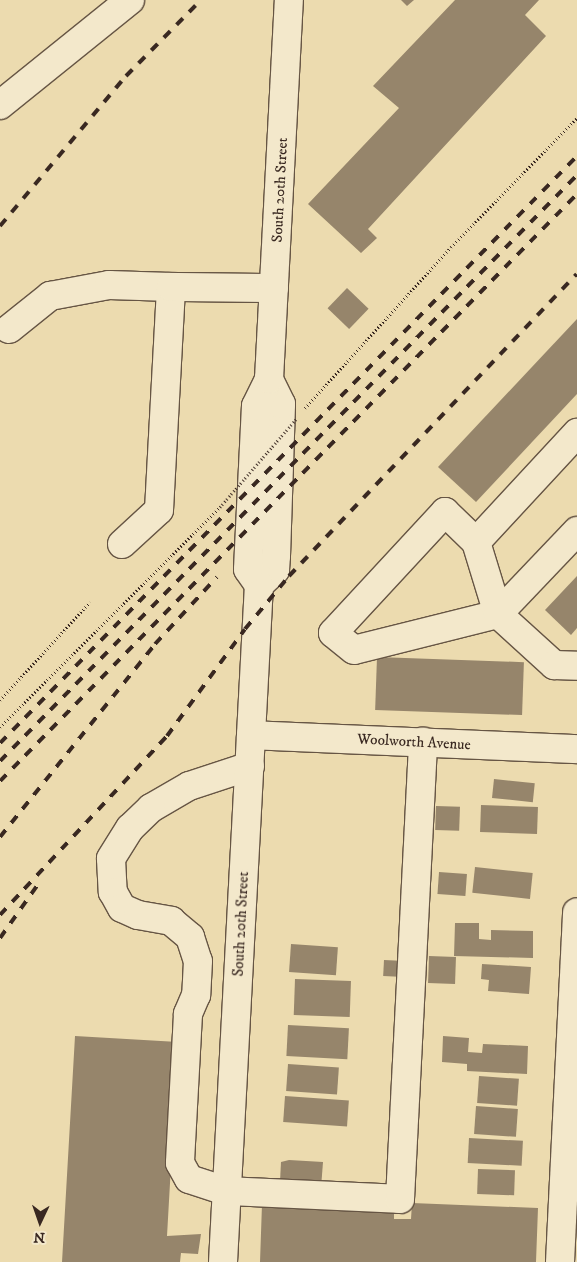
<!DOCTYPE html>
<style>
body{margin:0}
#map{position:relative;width:577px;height:1262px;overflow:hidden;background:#ecdbaf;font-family:"IM FELL DW Pica",serif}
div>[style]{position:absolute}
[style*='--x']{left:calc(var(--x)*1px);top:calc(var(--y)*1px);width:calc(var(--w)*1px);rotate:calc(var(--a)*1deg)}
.building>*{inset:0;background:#96856b;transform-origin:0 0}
.path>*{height:3px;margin-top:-1.5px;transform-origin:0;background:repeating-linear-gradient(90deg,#392821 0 1px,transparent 0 3.5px)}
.roads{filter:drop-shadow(1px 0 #654) drop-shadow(-1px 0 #654) drop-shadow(0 1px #654) drop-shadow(0 -1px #654)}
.minor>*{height:28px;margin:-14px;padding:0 14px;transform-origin:14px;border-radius:14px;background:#f3e8cb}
.rail>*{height:4px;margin-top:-2px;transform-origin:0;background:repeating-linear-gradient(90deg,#392821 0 9px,transparent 0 18px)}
.path-bridge>*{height:3px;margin-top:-1.5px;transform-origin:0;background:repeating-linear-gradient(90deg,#392821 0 1px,transparent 0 3.5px)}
span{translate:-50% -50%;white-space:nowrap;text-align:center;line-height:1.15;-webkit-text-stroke:4px #f3e8cb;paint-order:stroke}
.street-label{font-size:15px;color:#392821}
.north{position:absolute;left:15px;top:1197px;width:50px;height:50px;-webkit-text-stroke:4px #f3e8cb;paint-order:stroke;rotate:183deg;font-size:14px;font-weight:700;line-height:20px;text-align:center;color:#392821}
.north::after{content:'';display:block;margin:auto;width:18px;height:22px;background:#392821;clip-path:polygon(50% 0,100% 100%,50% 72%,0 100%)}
</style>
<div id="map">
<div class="building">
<div style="clip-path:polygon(401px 0,414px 0,407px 6px)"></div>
<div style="clip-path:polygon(455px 0,539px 0,525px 15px,546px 36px,368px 229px,377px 238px,361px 253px,308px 204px,399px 108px,373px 86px)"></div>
<div style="left:347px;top:288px;width:30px;height:28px;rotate:44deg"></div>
<div style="clip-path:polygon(577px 319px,577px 394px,476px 502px,438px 467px)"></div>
<div style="clip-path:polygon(577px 576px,577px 628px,571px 635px,545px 610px)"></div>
<div style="left:377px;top:657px;width:147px;height:53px;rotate:2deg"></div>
<div style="left:494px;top:779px;width:41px;height:19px;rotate:6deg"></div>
<div style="left:481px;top:805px;width:57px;height:27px;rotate:2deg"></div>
<div style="left:436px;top:806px;width:24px;height:24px;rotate:2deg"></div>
<div style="left:475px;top:867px;width:58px;height:26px;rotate:6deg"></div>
<div style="left:439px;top:872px;width:28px;height:22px;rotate:4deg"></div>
<div style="clip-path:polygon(455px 923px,479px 923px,479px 939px,491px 940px,491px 930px,533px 931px,533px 958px,454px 956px)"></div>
<div style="left:291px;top:944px;width:47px;height:28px;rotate:4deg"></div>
<div style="left:429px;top:956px;width:27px;height:27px;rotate:2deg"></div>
<div style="left:384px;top:960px;width:21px;height:16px;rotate:3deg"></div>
<div style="clip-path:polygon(482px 964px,531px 967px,529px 994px,488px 991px,489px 980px,481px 979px)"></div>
<div style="left:295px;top:979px;width:56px;height:36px;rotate:2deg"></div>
<div style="left:288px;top:1025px;width:61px;height:31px;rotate:3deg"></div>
<div style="clip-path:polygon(75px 1036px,178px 1042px,167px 1236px,201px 1234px,198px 1254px,181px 1253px,180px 1262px,62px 1262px)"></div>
<div style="clip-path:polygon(443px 1036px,469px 1038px,468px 1052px,482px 1053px,483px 1044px,528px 1046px,527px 1074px,467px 1071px,467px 1064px,442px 1062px)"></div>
<div style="left:288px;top:1064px;width:51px;height:27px;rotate:4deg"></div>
<div style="left:479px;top:1076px;width:40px;height:27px;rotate:4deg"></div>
<div style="left:285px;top:1096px;width:64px;height:26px;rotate:4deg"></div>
<div style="left:476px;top:1106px;width:42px;height:28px;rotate:4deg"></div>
<div style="left:469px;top:1138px;width:54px;height:25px;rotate:3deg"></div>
<div style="clip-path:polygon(289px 1160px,323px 1162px,321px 1188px,280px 1182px,281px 1162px)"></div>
<div style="left:478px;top:1169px;width:37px;height:25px;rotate:2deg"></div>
<div style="clip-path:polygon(412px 1203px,538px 1208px,536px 1262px,260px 1262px,262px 1204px,394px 1209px,394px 1219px,411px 1219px)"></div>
</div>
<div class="path">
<div style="--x:305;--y:408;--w:217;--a:-47.8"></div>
<div style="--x:451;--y:247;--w:180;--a:-45.7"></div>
<div style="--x:0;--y:700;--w:133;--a:-47.4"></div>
<div style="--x:0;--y:727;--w:311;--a:-45"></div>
</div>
<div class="roads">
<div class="minor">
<div style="--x:0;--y:105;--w:167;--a:-38.9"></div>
<div style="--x:9;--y:329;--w:53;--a:-38.8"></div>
<div style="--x:50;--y:296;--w:60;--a:-10.6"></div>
<div style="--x:109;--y:285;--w:62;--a:1.8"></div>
<div style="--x:577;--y:531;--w:115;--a:133.6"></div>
<div style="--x:498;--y:614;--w:148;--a:166"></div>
<div style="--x:354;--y:650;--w:27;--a:-141"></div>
<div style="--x:333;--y:633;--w:165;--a:-47.2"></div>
<div style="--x:445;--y:512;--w:43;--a:44.1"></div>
<div style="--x:476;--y:542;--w:75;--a:73"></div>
<div style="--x:498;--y:614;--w:76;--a:42.3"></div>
<div style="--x:554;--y:665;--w:23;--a:2"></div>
<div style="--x:476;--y:542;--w:149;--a:-47.2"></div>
<div style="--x:122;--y:544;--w:50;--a:-42.6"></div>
<div style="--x:159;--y:510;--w:223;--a:-86.9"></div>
<div style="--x:171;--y:287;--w:103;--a:0.6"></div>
<div style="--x:259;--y:585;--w:22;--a:-43"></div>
<div style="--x:275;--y:570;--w:14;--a:-86"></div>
<div style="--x:276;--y:556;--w:152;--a:-88.1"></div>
<div style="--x:281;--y:404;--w:28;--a:-116"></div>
<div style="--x:251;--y:735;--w:326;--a:2.5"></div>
<div style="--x:250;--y:766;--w:64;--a:161.8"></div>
<div style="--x:189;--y:786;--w:44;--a:149.9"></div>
<div style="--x:151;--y:808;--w:29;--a:136"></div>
<div style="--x:130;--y:828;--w:36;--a:122"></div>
<div style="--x:111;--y:859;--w:33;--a:87"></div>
<div style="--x:113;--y:892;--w:18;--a:61"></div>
<div style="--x:122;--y:908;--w:17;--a:24"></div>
<div style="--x:138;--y:915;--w:34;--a:10"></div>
<div style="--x:171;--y:921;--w:25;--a:40"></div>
<div style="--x:190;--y:937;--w:25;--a:72"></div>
<div style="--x:198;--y:961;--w:34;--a:93"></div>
<div style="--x:196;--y:995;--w:21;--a:113"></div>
<div style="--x:188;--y:1014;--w:149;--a:93.1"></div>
<div style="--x:180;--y:1163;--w:18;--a:61"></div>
<div style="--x:189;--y:1179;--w:40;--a:18"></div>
<div style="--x:227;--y:1191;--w:173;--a:2.6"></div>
<div style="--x:400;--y:1199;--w:458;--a:-87.1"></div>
<div style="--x:223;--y:1262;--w:678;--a:-86.96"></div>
<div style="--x:259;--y:585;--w:19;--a:-125"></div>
<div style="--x:248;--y:569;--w:163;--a:-87.2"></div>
<div style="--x:256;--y:406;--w:30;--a:-64"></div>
<div style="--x:269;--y:379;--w:380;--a:-87"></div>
<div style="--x:560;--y:1262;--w:350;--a:-87.2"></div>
</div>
</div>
<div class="rail">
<div style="--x:0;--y:226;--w:196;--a:-50"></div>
<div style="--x:126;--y:76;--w:107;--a:-45.4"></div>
<div style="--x:0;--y:743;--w:823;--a:-45.49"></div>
<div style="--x:0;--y:761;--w:822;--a:-45.44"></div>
<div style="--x:0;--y:781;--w:823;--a:-45.49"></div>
<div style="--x:0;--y:837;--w:248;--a:-51.2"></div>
<div style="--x:155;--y:644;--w:91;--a:-47.2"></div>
<div style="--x:0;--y:915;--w:245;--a:-47"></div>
<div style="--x:167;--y:736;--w:132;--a:-53.9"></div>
<div style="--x:245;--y:629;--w:69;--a:-50.3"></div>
<div style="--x:289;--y:576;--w:417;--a:-46.4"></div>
<div style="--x:0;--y:938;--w:67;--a:-54.7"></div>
</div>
<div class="path-bridge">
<div style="--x:220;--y:507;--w:119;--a:-49.1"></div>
</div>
<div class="street-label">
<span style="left:280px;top:190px;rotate:-87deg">South 20th Street</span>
<span style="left:414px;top:742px;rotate:3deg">Woolworth Avenue</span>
<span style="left:241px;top:924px;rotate:-87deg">South 20th Street</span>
</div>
<div class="north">N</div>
</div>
